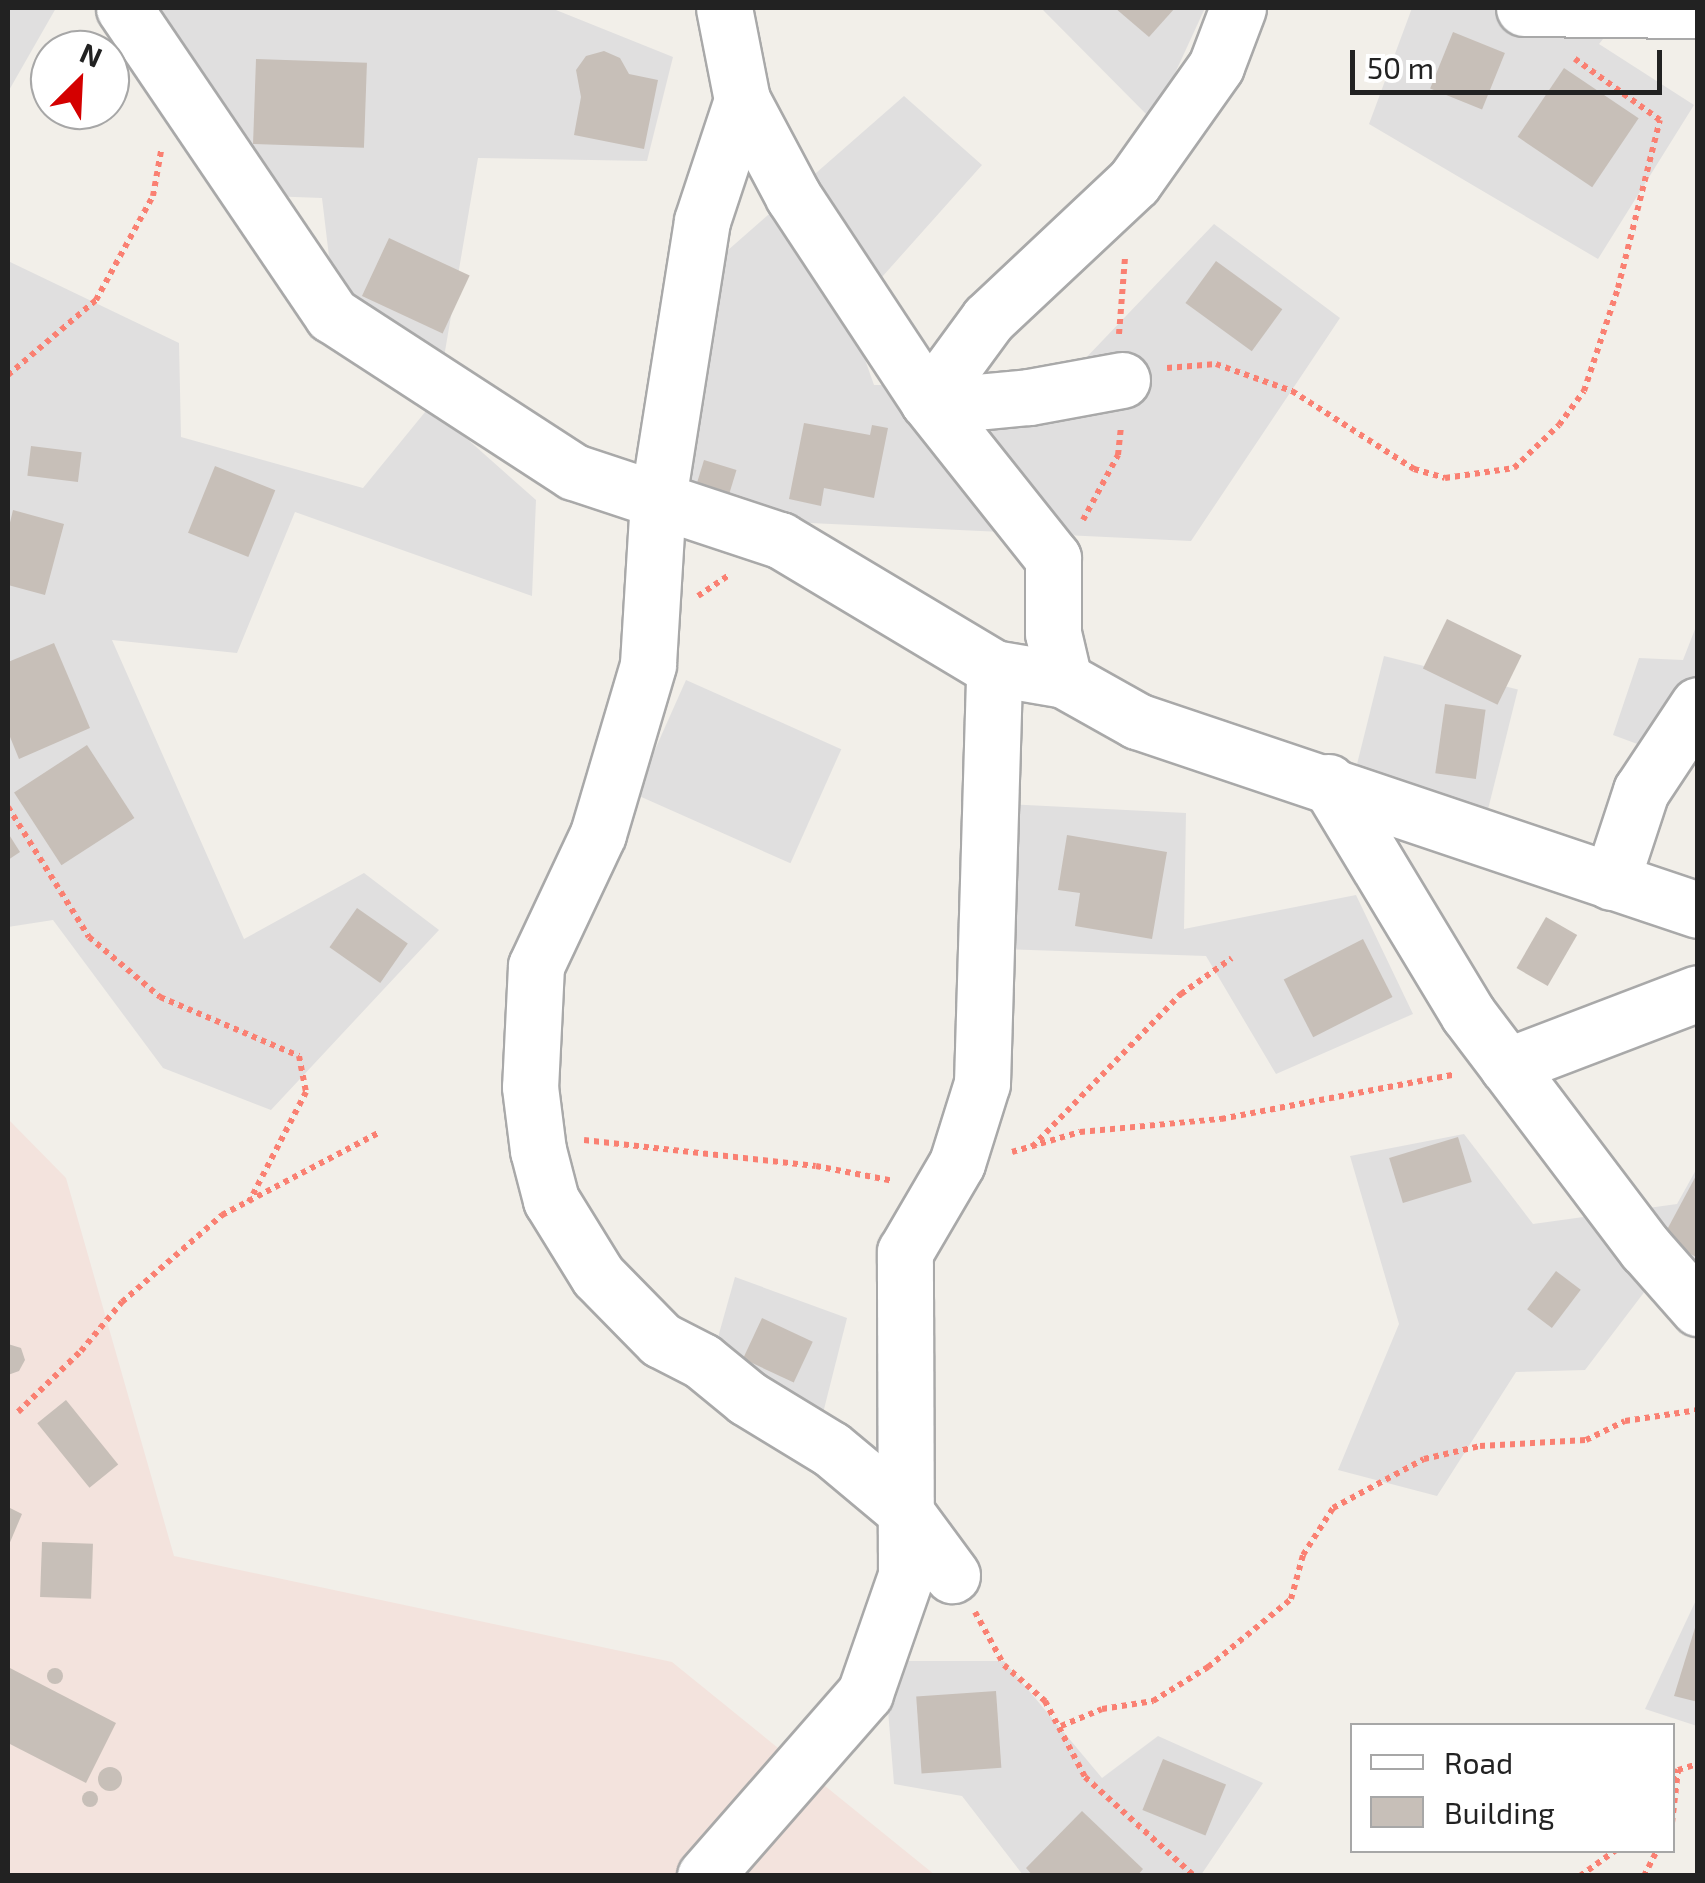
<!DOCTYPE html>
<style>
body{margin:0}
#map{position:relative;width:1705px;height:1883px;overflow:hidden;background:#f2efe9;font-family:"Exo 2",sans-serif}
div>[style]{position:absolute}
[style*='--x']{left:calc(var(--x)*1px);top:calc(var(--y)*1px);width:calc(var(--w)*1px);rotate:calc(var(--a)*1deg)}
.residential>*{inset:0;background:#e0dfdf;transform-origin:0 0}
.military>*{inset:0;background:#f3e3dd}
.building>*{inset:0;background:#c7bfb8;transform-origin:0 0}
.round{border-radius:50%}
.path>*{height:6px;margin-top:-3px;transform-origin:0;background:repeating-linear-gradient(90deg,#fa8072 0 5px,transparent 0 10px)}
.roads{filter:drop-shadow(2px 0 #a9a9a9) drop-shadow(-2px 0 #a9a9a9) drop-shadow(0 2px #a9a9a9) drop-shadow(0 -2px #a9a9a9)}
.minor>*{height:55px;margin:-27.5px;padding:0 27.5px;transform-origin:27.5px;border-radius:27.5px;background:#fff}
span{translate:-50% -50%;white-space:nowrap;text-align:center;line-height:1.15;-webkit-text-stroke:10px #fff;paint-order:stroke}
.frame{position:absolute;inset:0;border:10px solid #222;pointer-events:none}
.legend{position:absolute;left:1350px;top:1723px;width:325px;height:130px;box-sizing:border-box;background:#fff;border:2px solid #a7a7a7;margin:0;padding:12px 18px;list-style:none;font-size:30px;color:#222}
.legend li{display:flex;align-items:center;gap:20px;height:50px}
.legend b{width:50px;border:2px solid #a7a7a7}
.north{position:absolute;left:30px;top:30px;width:100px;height:100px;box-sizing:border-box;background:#fff;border:2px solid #a7a7a7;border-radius:50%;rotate:24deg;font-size:28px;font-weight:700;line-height:40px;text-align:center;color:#222}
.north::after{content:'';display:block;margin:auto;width:35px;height:45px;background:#d40000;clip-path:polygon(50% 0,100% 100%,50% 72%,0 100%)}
.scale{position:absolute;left:1350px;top:50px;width:312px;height:45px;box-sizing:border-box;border:5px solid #222;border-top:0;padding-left:12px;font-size:30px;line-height:35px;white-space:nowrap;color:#222;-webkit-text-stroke:8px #fff;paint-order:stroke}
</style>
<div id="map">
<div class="residential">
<div style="clip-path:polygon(8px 8px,56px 8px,8px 92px)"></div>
<div style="clip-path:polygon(138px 8px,551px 8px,673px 57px,647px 161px,478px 158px,443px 363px,336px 315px,322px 198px,241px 195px)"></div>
<div style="clip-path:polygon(1041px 8px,1205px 8px,1153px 121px)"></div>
<div style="clip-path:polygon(1412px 8px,1628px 8px,1599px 44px,1694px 105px,1598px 259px,1369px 124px)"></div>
<div style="clip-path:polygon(904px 96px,982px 165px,849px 314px,874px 385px,1060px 385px,1214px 224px,1340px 318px,1191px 541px,662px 516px,711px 265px)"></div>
<div style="clip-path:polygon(8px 261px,179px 343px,181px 437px,363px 488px,430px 406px,536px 500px,532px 596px,295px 512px,237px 653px,112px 640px,244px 939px,364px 873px,439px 930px,271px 1110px,163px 1068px,53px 920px,8px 927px)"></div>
<div style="clip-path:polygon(1697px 624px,1697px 766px,1613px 735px,1639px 658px,1683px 660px)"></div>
<div style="left:1384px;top:656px;width:138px;height:123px;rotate:14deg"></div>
<div style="left:686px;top:680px;width:170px;height:125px;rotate:24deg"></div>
<div style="clip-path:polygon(984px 803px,1186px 813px,1184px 929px,1356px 895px,1413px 1014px,1276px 1074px,1206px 956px,972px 948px)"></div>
<div style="clip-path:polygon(1464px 1134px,1533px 1224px,1677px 1204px,1697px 1168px,1697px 1259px,1677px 1249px,1585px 1370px,1516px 1372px,1437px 1496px,1338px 1470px,1399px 1324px,1350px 1156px)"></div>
<div style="clip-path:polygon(735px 1277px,847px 1318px,818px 1433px,706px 1380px)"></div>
<div style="clip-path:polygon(1697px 1598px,1697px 1726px,1645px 1709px)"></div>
<div style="clip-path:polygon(884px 1661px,1004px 1661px,1102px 1778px,1158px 1736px,1263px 1783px,1201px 1875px,1023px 1875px,962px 1796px,894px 1784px)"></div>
</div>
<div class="military">
<div style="clip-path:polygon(8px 1119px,66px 1178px,174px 1556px,672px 1662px,935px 1875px,8px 1875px)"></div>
</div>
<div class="building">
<div style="clip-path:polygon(1115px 8px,1175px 8px,1149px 37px)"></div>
<div style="left:1453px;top:32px;width:56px;height:61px;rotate:22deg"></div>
<div style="clip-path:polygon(604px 51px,620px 58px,629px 74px,658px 80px,644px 149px,574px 135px,581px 97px,576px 70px,586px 56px)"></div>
<div style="left:256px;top:59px;width:111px;height:85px;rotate:2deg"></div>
<div style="left:1564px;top:68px;width:90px;height:83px;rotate:34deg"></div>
<div style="left:389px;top:238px;width:89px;height:64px;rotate:25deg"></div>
<div style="left:1216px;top:261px;width:82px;height:52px;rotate:36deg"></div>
<div style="clip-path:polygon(804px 423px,870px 435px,872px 425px,888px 428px,874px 498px,824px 488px,821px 506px,789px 499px)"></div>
<div style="left:31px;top:446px;width:51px;height:30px;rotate:7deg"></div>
<div style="left:704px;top:460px;width:34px;height:28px;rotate:17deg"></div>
<div style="left:215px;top:466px;width:65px;height:72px;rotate:22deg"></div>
<div style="clip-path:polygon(13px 510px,64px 524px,45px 595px,8px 585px,8px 531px)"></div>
<div style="left:1447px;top:619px;width:83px;height:55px;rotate:26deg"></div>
<div style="clip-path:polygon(54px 643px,90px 728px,19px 759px,8px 732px,8px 662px)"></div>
<div style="left:1445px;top:704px;width:41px;height:70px;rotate:8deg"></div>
<div style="left:87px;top:745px;width:87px;height:87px;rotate:57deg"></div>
<div style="clip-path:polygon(8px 833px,20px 852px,8px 860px)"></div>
<div style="clip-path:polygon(1067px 835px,1167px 852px,1152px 939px,1075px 926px,1080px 893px,1058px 890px)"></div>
<div style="left:357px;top:908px;width:62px;height:48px;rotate:35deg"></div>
<div style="left:1546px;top:917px;width:36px;height:59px;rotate:30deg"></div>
<div style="left:1363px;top:939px;width:65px;height:89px;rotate:63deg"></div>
<div style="left:1458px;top:1137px;width:47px;height:72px;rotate:73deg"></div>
<div style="clip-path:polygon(1698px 1172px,1698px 1258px,1662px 1239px)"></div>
<div style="left:1556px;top:1271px;width:31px;height:48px;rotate:37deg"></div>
<div style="left:762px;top:1318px;width:56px;height:45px;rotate:25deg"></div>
<div style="clip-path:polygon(8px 1344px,21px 1348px,25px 1360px,19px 1371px,8px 1375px)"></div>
<div style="left:66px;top:1400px;width:83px;height:37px;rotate:51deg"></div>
<div style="clip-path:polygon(8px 1507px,22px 1514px,8px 1547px)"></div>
<div style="left:42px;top:1542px;width:51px;height:55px;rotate:2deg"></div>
<div style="clip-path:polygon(1698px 1618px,1698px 1702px,1674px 1696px)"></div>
<div style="clip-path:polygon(8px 1667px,116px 1723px,86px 1783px,8px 1743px)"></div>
<div class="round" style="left:47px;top:1668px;width:16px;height:16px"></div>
<div style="left:996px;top:1691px;width:77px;height:80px;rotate:86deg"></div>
<div style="left:1163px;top:1759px;width:68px;height:55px;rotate:22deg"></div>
<div class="round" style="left:98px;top:1767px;width:24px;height:24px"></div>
<div class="round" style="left:82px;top:1791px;width:16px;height:16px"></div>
<div style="clip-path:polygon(1082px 1811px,1143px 1869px,1137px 1876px,1033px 1876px,1026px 1868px)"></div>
</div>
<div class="path">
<div style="--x:1119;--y:334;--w:77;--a:-85.5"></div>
<div style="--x:1167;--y:368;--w:49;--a:-4.7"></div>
<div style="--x:1216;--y:364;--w:81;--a:19.6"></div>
<div style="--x:1292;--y:391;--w:145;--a:32.6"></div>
<div style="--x:1414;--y:469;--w:32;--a:16"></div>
<div style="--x:1445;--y:478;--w:70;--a:-8.2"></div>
<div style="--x:1514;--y:468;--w:62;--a:-43.7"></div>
<div style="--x:1559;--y:425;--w:42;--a:-53.7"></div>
<div style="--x:1584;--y:391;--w:108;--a:-71.7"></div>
<div style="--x:1618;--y:288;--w:173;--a:-76"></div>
<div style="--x:1660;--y:120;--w:105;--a:-144.3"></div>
<div style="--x:8;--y:375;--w:116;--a:-40.4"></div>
<div style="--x:96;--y:300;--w:119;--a:-61.3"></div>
<div style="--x:153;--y:196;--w:46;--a:-79.9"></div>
<div style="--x:1083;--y:520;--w:74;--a:-61.7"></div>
<div style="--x:1118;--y:455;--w:29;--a:-84"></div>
<div style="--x:698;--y:596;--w:37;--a:-34"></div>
<div style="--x:8;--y:807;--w:153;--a:58.1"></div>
<div style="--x:89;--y:937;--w:93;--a:40.2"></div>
<div style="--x:160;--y:997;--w:151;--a:23"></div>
<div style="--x:299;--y:1056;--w:37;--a:79"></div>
<div style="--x:306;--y:1092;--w:124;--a:117.4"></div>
<div style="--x:584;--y:1140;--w:233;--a:6.4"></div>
<div style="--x:816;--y:1166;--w:79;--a:10.9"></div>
<div style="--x:1032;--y:1147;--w:214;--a:-45.8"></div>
<div style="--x:1181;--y:994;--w:62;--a:-35.2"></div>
<div style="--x:1012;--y:1152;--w:71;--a:-16.4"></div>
<div style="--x:1080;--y:1132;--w:142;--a:-5.3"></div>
<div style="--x:1221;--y:1119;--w:239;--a:-10.8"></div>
<div style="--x:18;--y:1412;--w:88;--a:-44.1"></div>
<div style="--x:81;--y:1351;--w:64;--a:-50.1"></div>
<div style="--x:122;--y:1302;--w:133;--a:-41"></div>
<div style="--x:222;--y:1215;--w:178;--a:-27.7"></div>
<div style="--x:975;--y:1612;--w:60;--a:61.3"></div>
<div style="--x:1004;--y:1665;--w:55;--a:41.3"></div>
<div style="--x:1045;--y:1701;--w:86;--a:62.2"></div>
<div style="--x:1085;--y:1777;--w:147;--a:42.2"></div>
<div style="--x:1061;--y:1726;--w:44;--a:-22.5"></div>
<div style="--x:1102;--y:1709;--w:52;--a:-8.9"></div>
<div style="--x:1153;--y:1701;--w:65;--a:-31.7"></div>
<div style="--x:1208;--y:1667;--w:107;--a:-39.3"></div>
<div style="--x:1291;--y:1599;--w:46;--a:-74.7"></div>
<div style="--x:1303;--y:1555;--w:56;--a:-57.4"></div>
<div style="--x:1333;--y:1508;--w:103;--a:-28.3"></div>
<div style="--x:1424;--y:1459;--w:57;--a:-13.1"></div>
<div style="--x:1480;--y:1446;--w:106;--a:-3.2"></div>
<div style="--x:1586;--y:1440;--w:43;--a:-26"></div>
<div style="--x:1625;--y:1421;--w:74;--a:-8.6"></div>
<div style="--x:1672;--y:1780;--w:12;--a:-59"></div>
<div style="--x:1678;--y:1770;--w:21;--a:-17"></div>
<div style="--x:1672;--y:1823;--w:53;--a:-83.5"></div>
<div style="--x:1580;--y:1876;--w:44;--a:-35.8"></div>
<div style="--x:1644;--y:1876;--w:29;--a:-63"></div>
</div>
<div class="roads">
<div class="minor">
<div style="--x:124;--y:8;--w:371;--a:55.9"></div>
<div style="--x:332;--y:315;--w:288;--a:33"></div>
<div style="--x:574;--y:472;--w:217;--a:18.3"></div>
<div style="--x:780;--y:540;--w:249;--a:30.9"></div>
<div style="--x:994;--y:668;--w:71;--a:9.7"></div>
<div style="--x:1064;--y:680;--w:84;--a:29.3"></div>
<div style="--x:1137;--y:721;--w:592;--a:18.62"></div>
<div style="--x:724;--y:8;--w:94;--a:78.9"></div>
<div style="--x:742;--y:100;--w:109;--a:62"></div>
<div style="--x:793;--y:196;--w:245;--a:56.6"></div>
<div style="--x:928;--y:401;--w:201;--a:51.5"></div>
<div style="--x:1053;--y:558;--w:75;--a:90"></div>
<div style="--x:1053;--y:633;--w:48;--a:76.8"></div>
<div style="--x:1524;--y:8;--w:174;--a:0.7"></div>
<div style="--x:742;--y:100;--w:127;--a:108.3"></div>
<div style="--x:702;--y:221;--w:282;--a:99"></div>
<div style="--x:658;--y:500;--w:165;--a:93.5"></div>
<div style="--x:648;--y:665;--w:176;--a:106.5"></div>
<div style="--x:598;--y:834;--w:146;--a:115.2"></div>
<div style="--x:536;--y:966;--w:121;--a:92.8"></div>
<div style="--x:530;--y:1087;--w:64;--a:82.8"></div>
<div style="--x:538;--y:1150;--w:52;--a:75.4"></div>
<div style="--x:551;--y:1200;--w:89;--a:58.3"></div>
<div style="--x:598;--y:1276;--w:90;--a:45.5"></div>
<div style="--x:661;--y:1340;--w:46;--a:27.1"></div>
<div style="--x:702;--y:1361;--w:58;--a:39.4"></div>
<div style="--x:747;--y:1398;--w:98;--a:31.3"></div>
<div style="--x:831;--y:1449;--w:95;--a:39.9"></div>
<div style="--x:904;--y:1510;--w:81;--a:53.6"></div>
<div style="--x:1122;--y:380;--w:95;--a:169.6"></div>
<div style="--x:1029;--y:397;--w:62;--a:174.5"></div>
<div style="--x:967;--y:403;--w:39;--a:-177"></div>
<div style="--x:928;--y:401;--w:102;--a:-53.8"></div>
<div style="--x:988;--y:319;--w:200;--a:-43.2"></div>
<div style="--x:1134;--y:182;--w:142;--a:-54.7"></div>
<div style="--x:1216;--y:66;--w:62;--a:-69.2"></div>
<div style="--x:1328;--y:782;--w:271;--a:58.9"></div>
<div style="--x:1468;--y:1014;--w:295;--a:52.9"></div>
<div style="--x:1646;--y:1249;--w:79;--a:48.6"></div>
<div style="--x:1611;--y:882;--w:96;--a:-71.8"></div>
<div style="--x:1641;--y:791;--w:103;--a:-56.5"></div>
<div style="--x:1507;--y:1066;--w:204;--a:-20.9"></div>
<div style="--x:705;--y:1876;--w:243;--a:-48.8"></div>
<div style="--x:865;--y:1693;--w:125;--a:-70.8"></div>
<div style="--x:906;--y:1575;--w:323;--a:-90.2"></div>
<div style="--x:905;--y:1252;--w:103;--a:-59.7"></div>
<div style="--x:957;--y:1163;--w:84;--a:-72.6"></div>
<div style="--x:982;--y:1083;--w:415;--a:-88.3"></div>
</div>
</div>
<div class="frame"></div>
<ul class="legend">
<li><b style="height:12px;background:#fff"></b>Road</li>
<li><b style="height:28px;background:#c7bfb8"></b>Building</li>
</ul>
<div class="north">N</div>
<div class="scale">50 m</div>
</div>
